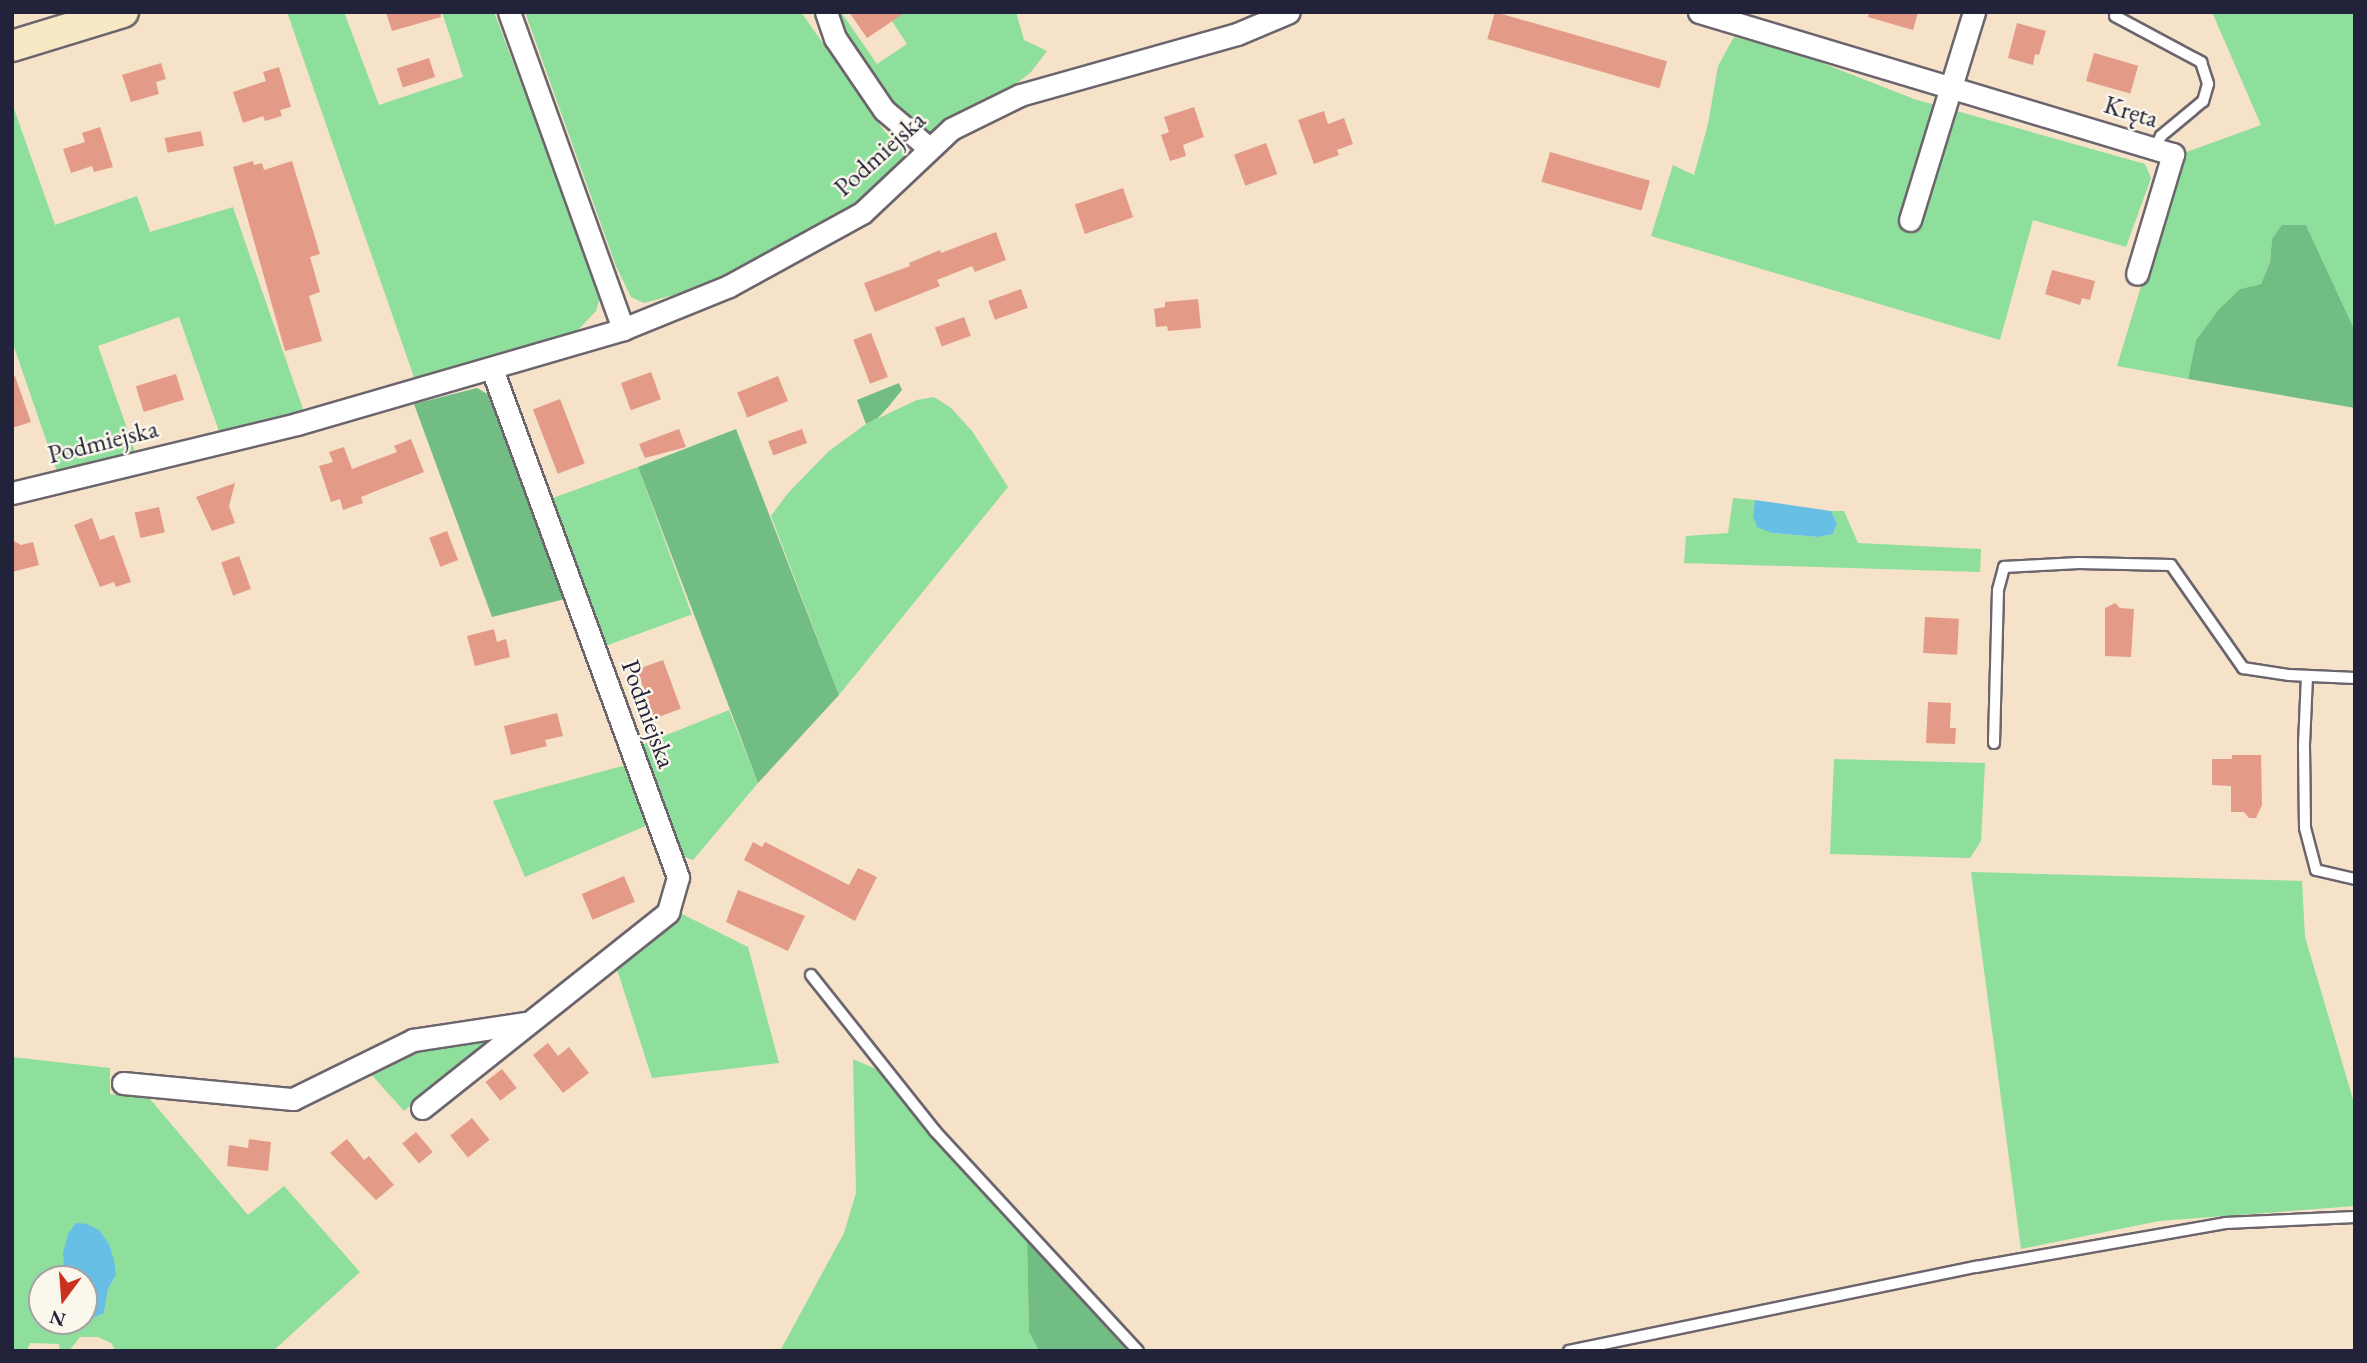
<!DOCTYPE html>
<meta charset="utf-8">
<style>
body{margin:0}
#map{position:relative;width:2367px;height:1363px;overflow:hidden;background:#f5e2c9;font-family:"EB Garamond",serif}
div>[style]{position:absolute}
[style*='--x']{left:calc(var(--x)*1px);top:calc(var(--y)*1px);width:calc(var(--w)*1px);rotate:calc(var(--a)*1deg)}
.green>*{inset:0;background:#8ede9c;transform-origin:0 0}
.forest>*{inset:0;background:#72bd84}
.water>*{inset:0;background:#68bfe5}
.building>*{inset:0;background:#e39b88;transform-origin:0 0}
.roads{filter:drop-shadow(2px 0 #6c656d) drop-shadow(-2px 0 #6c656d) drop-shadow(0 2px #6c656d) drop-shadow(0 -2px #6c656d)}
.lane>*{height:10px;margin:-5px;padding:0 5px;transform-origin:5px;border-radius:5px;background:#fff}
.street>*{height:21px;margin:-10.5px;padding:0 10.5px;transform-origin:10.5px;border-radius:10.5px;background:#fff}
.secondary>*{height:30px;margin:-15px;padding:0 15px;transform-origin:15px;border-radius:15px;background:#f6e9c3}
span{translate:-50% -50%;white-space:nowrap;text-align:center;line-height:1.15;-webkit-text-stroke:5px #fbf7ec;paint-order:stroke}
.street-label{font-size:26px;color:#22223b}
.frame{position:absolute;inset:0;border:14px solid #22223b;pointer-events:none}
.north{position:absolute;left:28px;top:1265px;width:70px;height:70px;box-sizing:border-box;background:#fbf7ec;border:2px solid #a4a2a5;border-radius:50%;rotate:196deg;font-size:19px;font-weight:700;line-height:28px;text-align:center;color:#22223b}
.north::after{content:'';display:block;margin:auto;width:24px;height:32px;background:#c8321e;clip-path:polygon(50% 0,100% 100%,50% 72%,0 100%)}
</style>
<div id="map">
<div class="green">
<div style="clip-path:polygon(287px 12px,344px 12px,379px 105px,463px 77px,442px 12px,494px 12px,601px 294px,596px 311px,576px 332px,416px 383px)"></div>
<div style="clip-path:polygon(525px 12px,801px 12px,885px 132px,908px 152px,905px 165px,851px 209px,800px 240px,688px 291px,644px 303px,631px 297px,616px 266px)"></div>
<div style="clip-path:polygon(838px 12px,841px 12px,877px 64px,907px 44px,886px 12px,1016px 12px,1024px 40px,1047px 51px,1031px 72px,1002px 95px,936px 136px,921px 136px,892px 111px,840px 28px)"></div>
<div style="clip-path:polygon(2212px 12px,2355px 12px,2355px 331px,2306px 225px,2272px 239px,2270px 262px,2261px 284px,2240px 289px,2219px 309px,2196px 340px,2188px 379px,2117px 366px,2181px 154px,2261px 125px)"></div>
<div style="clip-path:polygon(1734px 37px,1794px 52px,1914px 99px,2145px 164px,2151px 178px,2126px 247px,2033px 220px,2000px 340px,1651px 236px,1673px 165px,1694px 175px,1708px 124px,1718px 66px)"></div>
<div style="clip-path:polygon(12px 103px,55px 225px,137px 196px,150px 232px,233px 207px,304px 412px,220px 434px,179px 317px,98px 346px,136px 454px,57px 472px,12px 341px)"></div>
<div style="clip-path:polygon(934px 397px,951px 408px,972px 431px,1008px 487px,839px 695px,771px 516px,788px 493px,829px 451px,866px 424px,917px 400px)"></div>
<div style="left:638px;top:467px;width:157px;height:95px;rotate:70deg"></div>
<div style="clip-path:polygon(1733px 498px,1755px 500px,1753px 516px,1772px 533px,1818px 537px,1833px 534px,1837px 523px,1831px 511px,1844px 511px,1858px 543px,1981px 549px,1980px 572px,1684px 563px,1686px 536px,1728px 533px)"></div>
<div style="clip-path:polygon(729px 710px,758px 783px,693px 860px,679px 855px,639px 746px)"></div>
<div style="clip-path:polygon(1834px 759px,1985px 763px,1981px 841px,1970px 858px,1830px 854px)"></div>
<div style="clip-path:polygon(626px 765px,648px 825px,525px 877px,493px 801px)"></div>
<div style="clip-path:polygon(1971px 872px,2302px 881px,2305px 937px,2355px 1106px,2355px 1206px,2159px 1221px,2021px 1249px)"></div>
<div style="clip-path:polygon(680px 913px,748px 947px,779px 1063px,652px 1078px,615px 963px)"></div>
<div style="clip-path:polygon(498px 1036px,404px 1111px,370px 1073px,423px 1045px)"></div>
<div style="clip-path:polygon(evenodd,12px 1057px,110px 1068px,110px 1094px,150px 1099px,248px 1215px,284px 1186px,360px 1272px,273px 1351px,116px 1351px,111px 1343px,98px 1337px,80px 1337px,69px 1351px,60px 1351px,59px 1344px,30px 1343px,27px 1351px,12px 1351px,12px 1057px,109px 1244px,116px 1275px,108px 1289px,104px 1313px,93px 1318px,84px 1317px,84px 1321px,42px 1321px,42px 1279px,64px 1279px,63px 1253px,109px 1244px)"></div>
<div style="clip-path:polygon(853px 1059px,902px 1080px,1027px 1239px,1029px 1332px,1039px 1351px,780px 1351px,844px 1233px,856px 1193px)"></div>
</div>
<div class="forest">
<div style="clip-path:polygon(2282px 225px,2306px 225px,2355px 331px,2355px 408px,2188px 379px,2196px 340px,2219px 309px,2240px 289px,2261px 284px,2270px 262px,2272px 239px)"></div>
<div style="clip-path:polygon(899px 383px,902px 390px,889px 406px,878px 418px,866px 424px,857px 400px)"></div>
<div style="clip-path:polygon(477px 388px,491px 396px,565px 599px,492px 617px,414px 404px)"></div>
<div style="clip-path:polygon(736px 429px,839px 695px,758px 783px,638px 467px)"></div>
<div style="clip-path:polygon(1027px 1239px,1128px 1351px,1039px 1351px,1029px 1332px)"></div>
</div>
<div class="water">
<div style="clip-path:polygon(1755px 500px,1831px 511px,1837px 523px,1833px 534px,1818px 537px,1772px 533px,1757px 527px,1753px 516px)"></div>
<div style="clip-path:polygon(76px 1223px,87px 1224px,99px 1230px,109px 1244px,114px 1260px,116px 1275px,108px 1289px,104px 1313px,93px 1318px,84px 1317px,84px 1279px,64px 1279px,63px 1253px,68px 1234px)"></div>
</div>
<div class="building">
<div style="clip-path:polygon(386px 12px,440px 12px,441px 17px,392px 31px)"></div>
<div style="clip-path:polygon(849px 12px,906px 12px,867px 38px)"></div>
<div style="left:1495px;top:12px;width:179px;height:28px;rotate:16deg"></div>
<div style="clip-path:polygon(1869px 12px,1918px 12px,1913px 30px,1868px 17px)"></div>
<div style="clip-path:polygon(2017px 23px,2046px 31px,2039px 55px,2035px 54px,2033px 65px,2008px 58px)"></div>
<div style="left:2094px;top:53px;width:46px;height:29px;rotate:16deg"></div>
<div style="left:429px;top:58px;width:20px;height:34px;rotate:72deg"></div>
<div style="clip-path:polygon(161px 63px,166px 79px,156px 82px,159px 94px,131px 102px,122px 75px)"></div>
<div style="clip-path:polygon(279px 67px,291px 107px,280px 110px,282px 116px,265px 121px,263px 116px,243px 123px,233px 92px,266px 81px,263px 72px)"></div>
<div style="clip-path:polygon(1194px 107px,1204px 137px,1183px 145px,1186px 156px,1170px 161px,1161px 135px,1169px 132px,1164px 117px)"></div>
<div style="clip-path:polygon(1324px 111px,1328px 124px,1344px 118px,1353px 144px,1337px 150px,1339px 155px,1314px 164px,1298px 120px)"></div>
<div style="clip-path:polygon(100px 127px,113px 167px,94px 172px,92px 166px,71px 173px,63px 149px,85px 142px,82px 133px)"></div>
<div style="left:201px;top:131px;width:15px;height:37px;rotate:79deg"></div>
<div style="left:1266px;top:143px;width:33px;height:34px;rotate:70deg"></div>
<div style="left:1550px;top:152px;width:104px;height:31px;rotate:16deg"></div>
<div style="clip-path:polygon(253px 161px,254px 165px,262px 163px,264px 170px,292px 161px,320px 254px,310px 257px,320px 292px,309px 296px,322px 341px,285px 351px,233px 167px)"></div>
<div style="left:1123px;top:188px;width:31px;height:51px;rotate:71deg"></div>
<div style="clip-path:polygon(996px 232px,1006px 260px,975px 272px,972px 266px,937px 280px,940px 286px,875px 312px,864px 283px,910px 266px,909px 263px,940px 250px,941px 253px)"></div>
<div style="clip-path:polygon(2052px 270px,2095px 281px,2090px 300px,2082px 298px,2080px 305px,2045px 294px)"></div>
<div style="left:1021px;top:289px;width:20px;height:35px;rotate:70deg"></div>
<div style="clip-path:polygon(1198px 299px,1201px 328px,1168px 331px,1167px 326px,1156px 327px,1154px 309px,1165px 307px,1165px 302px)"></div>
<div style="left:964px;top:317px;width:20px;height:31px;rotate:70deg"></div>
<div style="left:871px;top:333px;width:47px;height:19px;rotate:69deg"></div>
<div style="left:651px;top:372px;width:29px;height:32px;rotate:70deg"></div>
<div style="left:176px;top:374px;width:27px;height:42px;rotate:73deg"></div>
<div style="clip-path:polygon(15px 376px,31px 422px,12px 428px,12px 377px)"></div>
<div style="left:778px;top:376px;width:27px;height:44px;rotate:68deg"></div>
<div style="left:560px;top:399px;width:69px;height:29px;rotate:69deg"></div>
<div style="clip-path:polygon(679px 429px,686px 447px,645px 458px,639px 444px)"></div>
<div style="left:802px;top:429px;width:15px;height:36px;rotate:70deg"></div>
<div style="clip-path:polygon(411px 439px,424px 472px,361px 497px,363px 503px,343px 510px,340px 499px,331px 502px,319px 466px,333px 462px,329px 452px,344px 447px,352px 469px,397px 452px,394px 446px)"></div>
<div style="clip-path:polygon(235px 483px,229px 506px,235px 523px,212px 531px,196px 497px)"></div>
<div style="left:159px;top:507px;width:26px;height:25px;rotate:77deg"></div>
<div style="clip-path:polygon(92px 518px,100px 540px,114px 535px,131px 582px,116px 587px,114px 582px,100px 587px,74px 525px)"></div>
<div style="left:447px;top:531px;width:31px;height:19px;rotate:69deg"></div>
<div style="clip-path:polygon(12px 540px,21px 545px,33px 542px,39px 565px,12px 572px)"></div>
<div style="left:239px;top:556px;width:35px;height:19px;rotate:70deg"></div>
<div style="clip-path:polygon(2115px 603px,2120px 608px,2134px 609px,2131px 657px,2105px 656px,2105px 608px)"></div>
<div style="left:1925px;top:617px;width:34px;height:36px;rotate:3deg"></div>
<div style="clip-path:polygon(494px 629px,497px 642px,506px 639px,510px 657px,475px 666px,467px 636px)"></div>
<div style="left:663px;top:660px;width:52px;height:28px;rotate:70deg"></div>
<div style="clip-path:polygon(1928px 702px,1951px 703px,1950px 728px,1956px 728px,1955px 744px,1926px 743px)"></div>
<div style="clip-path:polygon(557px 713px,563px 736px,545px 740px,547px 746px,511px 755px,504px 726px)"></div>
<div style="clip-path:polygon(2232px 755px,2261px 755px,2262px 805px,2256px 818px,2249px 818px,2244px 812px,2231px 812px,2231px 786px,2212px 785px,2212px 759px,2232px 759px)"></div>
<div style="clip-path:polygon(753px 842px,762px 847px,765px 842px,849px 885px,858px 868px,877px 877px,855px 921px,744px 860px)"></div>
<div style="left:624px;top:876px;width:28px;height:46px;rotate:67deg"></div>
<div style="clip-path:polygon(738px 890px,805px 916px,788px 951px,726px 922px)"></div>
<div style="clip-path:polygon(548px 1043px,558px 1056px,569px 1047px,589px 1073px,563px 1093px,533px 1055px)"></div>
<div style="left:502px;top:1069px;width:24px;height:21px;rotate:52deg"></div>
<div style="left:472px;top:1118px;width:28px;height:28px;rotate:51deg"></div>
<div style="left:416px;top:1132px;width:26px;height:18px;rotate:50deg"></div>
<div style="clip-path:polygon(249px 1139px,271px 1142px,268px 1171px,227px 1166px,229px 1145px,248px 1148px)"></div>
<div style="clip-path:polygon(347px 1139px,364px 1160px,369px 1156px,394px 1185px,376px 1200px,330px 1153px)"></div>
</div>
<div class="roads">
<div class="lane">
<div style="--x:2115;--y:16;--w:98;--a:28.1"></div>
<div style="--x:2201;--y:62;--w:23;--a:72"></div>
<div style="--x:2208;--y:84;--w:18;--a:106"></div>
<div style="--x:2203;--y:101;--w:55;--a:140.2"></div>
<div style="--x:2161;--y:136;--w:13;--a:117"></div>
<div style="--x:2307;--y:676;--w:70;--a:92.5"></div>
<div style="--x:2304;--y:746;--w:82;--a:89.3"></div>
<div style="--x:2305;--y:828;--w:43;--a:75.3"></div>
<div style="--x:2316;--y:870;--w:40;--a:13"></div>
<div style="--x:1994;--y:743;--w:153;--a:-88.5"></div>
<div style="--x:1998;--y:590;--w:24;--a:-75"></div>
<div style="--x:2004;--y:567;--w:75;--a:-3.1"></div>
<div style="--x:2079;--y:563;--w:92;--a:1.2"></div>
<div style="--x:2171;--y:565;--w:126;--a:55"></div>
<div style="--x:2243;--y:668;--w:47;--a:8.7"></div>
<div style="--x:2289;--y:675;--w:66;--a:2.6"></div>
<div style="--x:811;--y:975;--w:199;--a:51.5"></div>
<div style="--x:935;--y:1131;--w:299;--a:47.3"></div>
<div style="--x:1569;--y:1351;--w:416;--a:-11.7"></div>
<div style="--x:1976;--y:1267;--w:253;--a:-10"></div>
<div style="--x:2225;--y:1223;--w:130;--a:-2.6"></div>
</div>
<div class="street">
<div style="--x:509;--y:12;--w:337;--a:70.2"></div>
<div style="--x:826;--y:12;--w:28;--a:71"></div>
<div style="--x:835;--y:38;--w:87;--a:55.8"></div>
<div style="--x:884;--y:110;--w:60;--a:40.3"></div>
<div style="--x:1699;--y:12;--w:495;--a:16.7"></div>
<div style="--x:2173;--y:154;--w:125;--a:106.7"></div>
<div style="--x:1910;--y:220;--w:218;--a:-72.9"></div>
<div style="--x:12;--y:493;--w:293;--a:-13.6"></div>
<div style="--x:297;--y:424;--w:340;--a:-16.2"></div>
<div style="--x:623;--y:329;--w:114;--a:-22.1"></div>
<div style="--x:729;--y:286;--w:152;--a:-28.8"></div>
<div style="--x:862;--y:213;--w:122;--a:-43.3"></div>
<div style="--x:951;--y:129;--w:77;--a:-26.2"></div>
<div style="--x:1020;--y:95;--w:225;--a:-15.7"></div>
<div style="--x:1237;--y:34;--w:56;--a:-22.9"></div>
<div style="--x:123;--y:1083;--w:171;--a:5.4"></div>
<div style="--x:293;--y:1099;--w:134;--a:-26.2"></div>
<div style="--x:413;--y:1040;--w:114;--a:-8.6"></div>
<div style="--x:422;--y:1108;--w:315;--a:-38.5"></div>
<div style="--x:668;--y:912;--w:36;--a:-74"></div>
<div style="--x:678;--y:877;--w:541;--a:-110.11"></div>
</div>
<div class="secondary">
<div style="--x:12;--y:46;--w:116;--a:-17"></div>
</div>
</div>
<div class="street-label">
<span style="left:2131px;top:112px;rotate:17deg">Kręta</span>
<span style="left:880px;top:154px;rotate:-42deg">Podmiejska</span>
<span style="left:103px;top:442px;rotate:-14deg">Podmiejska</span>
<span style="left:648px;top:714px;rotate:70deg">Podmiejska</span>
</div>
<div class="frame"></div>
<div class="north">N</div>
</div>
